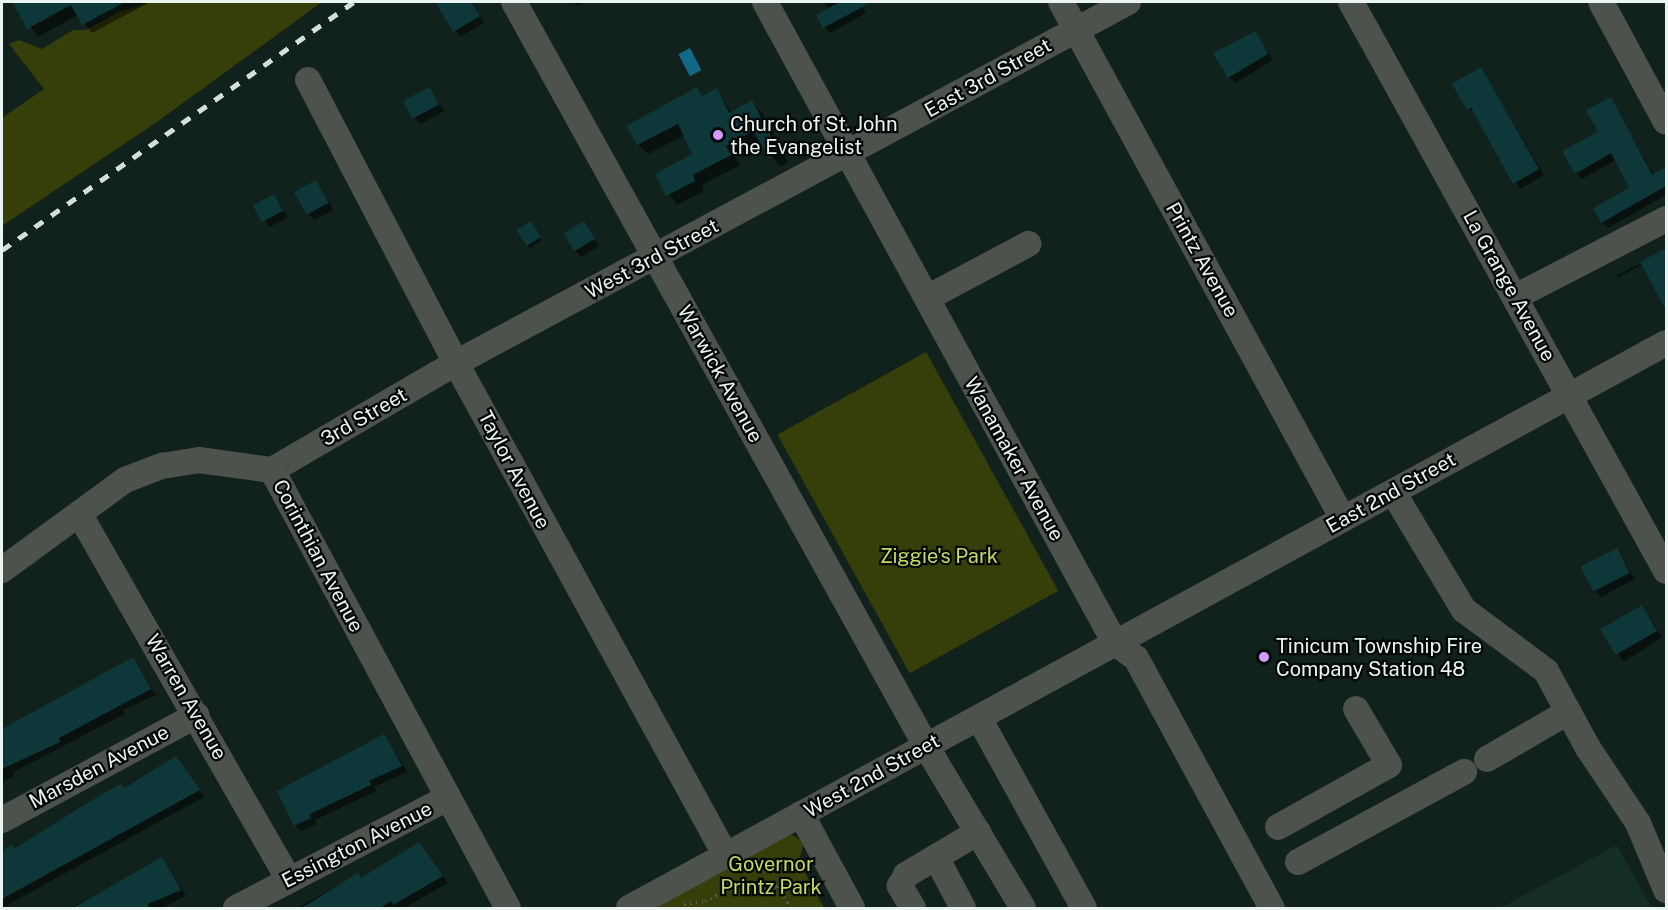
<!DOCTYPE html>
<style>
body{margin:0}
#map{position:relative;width:1668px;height:910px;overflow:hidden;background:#11211c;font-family:"Public Sans",sans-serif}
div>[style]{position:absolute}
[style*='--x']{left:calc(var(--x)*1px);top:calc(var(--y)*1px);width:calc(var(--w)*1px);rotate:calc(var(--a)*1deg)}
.built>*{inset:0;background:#142d26}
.green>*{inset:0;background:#363e0a;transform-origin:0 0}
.water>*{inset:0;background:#116987;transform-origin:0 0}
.shadow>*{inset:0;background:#0007;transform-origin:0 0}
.building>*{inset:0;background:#0e3739;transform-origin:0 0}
.path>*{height:3px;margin-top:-1.5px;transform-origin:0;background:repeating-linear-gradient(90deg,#55645f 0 1.5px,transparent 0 6px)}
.minor>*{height:26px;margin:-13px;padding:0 13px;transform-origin:13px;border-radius:13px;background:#4d524d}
.rail>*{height:4.5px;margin-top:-2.25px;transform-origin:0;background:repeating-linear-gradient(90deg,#d4dfdb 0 10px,transparent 0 20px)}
.dots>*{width:16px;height:16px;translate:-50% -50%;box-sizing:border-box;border:3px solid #040907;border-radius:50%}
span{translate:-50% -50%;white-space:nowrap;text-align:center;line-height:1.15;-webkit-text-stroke:4.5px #040907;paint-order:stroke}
.street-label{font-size:20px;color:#eaf5f1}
.poi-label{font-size:20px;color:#eaf5f1}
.left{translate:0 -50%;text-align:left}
.park-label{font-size:20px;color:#c5d966}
.frame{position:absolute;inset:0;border:3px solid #eaf5f1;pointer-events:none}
</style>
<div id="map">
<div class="built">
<div style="clip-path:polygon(1617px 845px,1652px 908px,1500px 908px)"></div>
</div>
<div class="green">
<div style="clip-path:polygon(151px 2px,322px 2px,154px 124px,2px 226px,2px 118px,44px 89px,9px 44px,19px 40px,42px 49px,73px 30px,86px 30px,119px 12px)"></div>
<div style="left:926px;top:352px;width:273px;height:170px;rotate:61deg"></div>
<div style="clip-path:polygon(788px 833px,804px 842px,799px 861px,824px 908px,643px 908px)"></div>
</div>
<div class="water">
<div style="left:690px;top:48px;width:25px;height:13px;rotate:63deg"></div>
</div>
<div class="shadow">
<div style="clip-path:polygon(14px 2px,150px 2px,92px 33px,78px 15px,38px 37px)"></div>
<div style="clip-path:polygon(446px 2px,472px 2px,484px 23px,460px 37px,439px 6px)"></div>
<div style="clip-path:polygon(573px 2px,585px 2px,577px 6px)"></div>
<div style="clip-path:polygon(825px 2px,859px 2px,866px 13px,830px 33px,824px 27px,829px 9px)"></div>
<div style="clip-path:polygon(1255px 33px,1273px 60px,1235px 83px,1229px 77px)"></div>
<div style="clip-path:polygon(1481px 69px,1544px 175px,1520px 189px,1476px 114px,1468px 109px)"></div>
<div style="clip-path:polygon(430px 89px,444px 111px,421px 124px,415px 118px)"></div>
<div style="clip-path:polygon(696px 89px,704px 97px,716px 90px,732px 113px,752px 102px,762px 112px,788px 162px,780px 167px,761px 142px,735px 156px,740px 165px,702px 185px,704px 191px,677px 205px,657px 175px,694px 155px,685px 135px,648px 154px,638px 144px)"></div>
<div style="clip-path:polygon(1610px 99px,1654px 176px,1666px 169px,1666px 195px,1608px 228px,1602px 222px,1631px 189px,1616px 160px,1582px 179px,1576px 173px,1600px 132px)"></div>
<div style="clip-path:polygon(316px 182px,334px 210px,314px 220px,308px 214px)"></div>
<div style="clip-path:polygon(273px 196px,288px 217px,270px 227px,255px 206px)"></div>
<div style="clip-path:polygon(583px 223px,599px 246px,581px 257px,575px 251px)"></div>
<div style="clip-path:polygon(533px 225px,542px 240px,530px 248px,527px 245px)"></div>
<div style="left:1665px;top:251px;width:2px;height:54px;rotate:63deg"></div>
<div style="clip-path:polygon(1617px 550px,1635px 579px,1601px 597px,1595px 591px)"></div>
<div style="left:1642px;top:606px;width:37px;height:46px;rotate:57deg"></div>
<div style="clip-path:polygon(132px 658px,156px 695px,123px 710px,125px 714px,13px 772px,14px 776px,2px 782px,2px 730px)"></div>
<div style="clip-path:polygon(383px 735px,407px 772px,374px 787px,376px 791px,315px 820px,316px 824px,301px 831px,295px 825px)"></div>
<div style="clip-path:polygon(176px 758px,204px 797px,2px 908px,2px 855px)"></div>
<div style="clip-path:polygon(419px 844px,448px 883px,404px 908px,297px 908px,357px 875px,362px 879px)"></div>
<div style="clip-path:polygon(162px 859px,186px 896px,162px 908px,71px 908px)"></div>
</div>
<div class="building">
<div style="clip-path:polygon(12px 2px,125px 2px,82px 25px,71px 5px,27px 29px)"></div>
<div style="clip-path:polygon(435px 2px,471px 2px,480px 16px,453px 32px)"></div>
<div style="clip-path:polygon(840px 2px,872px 2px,823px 28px,816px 15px)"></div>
<div style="clip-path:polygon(1256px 31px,1268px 54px,1228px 78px,1213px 53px)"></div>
<div style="clip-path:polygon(1481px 67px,1539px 169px,1513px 184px,1471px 108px,1467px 110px,1452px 84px)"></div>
<div style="left:430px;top:87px;width:20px;height:30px;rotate:63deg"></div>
<div style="clip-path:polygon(697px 87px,702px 96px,717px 88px,729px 113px,752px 100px,779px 152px,769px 158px,753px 131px,726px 146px,731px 155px,693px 175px,695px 181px,666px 196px,655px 174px,692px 154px,678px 124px,637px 145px,626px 126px)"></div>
<div style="clip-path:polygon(1611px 97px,1652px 175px,1666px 167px,1666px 186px,1601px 223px,1593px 208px,1629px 188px,1611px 153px,1575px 174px,1562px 151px,1598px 132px,1586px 110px)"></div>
<div style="left:316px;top:180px;width:26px;height:25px;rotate:61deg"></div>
<div style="left:274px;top:194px;width:19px;height:24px;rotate:62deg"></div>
<div style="left:531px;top:221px;width:19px;height:17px;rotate:58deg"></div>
<div style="left:584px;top:221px;width:21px;height:24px;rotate:59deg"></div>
<div style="clip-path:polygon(1666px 248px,1666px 310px,1640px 262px)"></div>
<div style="left:1617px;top:548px;width:28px;height:41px;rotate:63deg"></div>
<div style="left:1642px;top:605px;width:30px;height:48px;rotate:60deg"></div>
<div style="clip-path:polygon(133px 657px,151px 689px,59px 738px,60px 742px,2px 769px,2px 729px)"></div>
<div style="clip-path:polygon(384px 734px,402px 766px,369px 781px,371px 785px,310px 814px,311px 818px,294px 826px,277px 791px)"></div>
<div style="clip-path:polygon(176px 756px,200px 790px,2px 899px,2px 852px,12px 844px,15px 848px,94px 799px,121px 784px,124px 788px)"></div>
<div style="clip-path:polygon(419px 842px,443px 876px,393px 905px,391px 901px,379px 909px,300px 909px,358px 873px,361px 878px)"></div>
<div style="clip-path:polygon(162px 857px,181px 890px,148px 904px,149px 909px,71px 909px)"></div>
</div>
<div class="path">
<div style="--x:684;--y:904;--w:21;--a:-8"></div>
<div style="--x:705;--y:901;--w:28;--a:-27"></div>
<div style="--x:730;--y:888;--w:35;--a:-10"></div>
<div style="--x:764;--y:882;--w:15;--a:16"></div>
<div style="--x:778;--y:886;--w:26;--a:59"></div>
</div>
<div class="minor">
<div style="--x:514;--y:2;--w:850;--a:61.02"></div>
<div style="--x:926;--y:746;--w:189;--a:59.1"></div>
<div style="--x:765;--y:2;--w:730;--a:61.36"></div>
<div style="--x:1115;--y:643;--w:26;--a:36"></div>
<div style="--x:1136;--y:658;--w:285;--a:61.5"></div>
<div style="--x:1061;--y:2;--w:589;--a:61.39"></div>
<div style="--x:1351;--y:2;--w:650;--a:61.03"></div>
<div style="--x:1601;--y:2;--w:136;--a:61.6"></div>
<div style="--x:308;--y:80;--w:319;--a:62.4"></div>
<div style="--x:456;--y:363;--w:562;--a:61.29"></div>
<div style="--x:1515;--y:297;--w:170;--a:-27.3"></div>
<div style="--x:927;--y:298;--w:115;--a:-28.1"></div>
<div style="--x:272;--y:470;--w:213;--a:-30.2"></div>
<div style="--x:456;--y:363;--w:763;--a:-28.24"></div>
<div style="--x:272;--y:470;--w:498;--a:61.7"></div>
<div style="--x:1393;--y:492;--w:138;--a:59"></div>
<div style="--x:1464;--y:610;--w:102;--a:36.6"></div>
<div style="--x:1546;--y:671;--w:88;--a:61.4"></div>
<div style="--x:1588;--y:748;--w:90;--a:56.3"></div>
<div style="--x:1638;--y:823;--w:73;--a:67.3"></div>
<div style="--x:80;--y:515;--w:421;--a:60.2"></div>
<div style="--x:2;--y:570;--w:152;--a:-36.2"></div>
<div style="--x:125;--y:480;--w:40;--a:-21"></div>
<div style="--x:162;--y:466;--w:37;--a:-9"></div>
<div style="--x:199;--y:460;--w:74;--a:7.8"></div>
<div style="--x:979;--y:718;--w:217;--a:61.1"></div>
<div style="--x:1487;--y:759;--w:94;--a:-30.1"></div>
<div style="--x:801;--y:814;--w:107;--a:61.5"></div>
<div style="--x:2;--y:820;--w:221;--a:-28.3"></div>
<div style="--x:1278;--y:827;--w:127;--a:-29.2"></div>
<div style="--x:1389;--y:765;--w:65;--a:-120.5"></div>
<div style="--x:936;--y:857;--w:58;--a:62.1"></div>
<div style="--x:1298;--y:862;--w:189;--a:-28.5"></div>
<div style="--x:236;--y:908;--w:238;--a:-27.5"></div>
<div style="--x:629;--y:908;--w:1181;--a:-28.58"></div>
<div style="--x:913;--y:908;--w:26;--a:-121"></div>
<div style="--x:900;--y:886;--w:13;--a:-61"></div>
<div style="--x:906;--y:875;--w:84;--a:-30.8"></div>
</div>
<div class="rail">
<div style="--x:2;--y:250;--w:430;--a:-35.2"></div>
</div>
<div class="dots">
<div style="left:718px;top:135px;background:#d29cfd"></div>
<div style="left:1264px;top:657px;background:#d29cfd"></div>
</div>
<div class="street-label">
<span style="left:988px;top:78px;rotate:-29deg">East 3rd Street</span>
<span style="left:652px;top:259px;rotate:-28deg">West 3rd Street</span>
<span style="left:1202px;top:260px;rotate:61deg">Printz Avenue</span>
<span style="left:1509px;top:286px;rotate:61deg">La Grange Avenue</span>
<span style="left:720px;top:374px;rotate:61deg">Warwick Avenue</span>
<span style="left:364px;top:417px;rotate:-30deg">3rd Street</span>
<span style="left:1014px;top:459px;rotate:61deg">Wanamaker Avenue</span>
<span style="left:514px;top:470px;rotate:62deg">Taylor Avenue</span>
<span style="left:1391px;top:493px;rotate:-29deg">East 2nd Street</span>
<span style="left:318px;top:556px;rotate:62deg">Corinthian Avenue</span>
<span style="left:186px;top:697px;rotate:60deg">Warren Avenue</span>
<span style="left:99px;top:767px;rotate:-28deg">Marsden Avenue</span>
<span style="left:872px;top:776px;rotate:-29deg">West 2nd Street</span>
<span style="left:357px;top:845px;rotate:-27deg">Essington Avenue</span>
</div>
<div class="poi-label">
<span class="left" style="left:730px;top:136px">Church of St. John<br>the Evangelist</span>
<span class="left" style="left:1276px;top:658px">Tinicum Township Fire<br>Company Station 48</span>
</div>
<div class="park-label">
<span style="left:939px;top:556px">Ziggie's Park</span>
<span style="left:771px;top:876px">Governor<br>Printz Park</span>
</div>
<div class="frame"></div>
</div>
